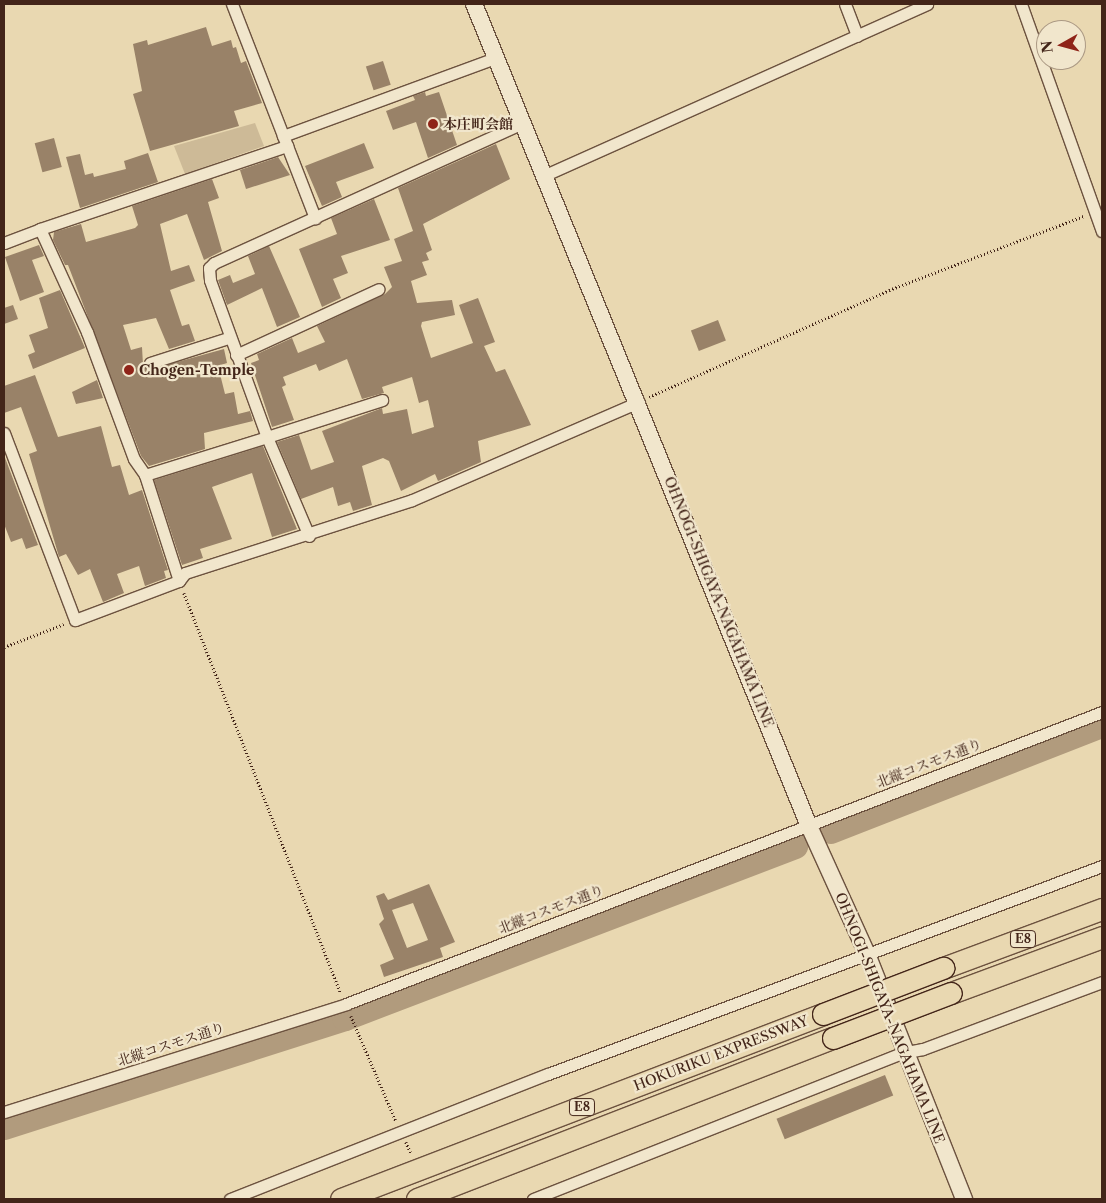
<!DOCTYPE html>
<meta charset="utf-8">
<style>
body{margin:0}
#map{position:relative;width:1106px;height:1203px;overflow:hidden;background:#e9d8b1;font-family:"Libre Caslon Text","Noto Serif JP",serif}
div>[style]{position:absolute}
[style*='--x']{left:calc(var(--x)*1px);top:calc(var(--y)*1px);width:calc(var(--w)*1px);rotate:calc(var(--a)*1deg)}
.green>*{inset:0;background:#cdba97}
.river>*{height:26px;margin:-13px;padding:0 13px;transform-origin:13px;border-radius:13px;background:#b19b7d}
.building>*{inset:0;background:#998268;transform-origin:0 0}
.path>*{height:2.5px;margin-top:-1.25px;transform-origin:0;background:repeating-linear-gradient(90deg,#432519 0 1px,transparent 0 3.5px)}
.roads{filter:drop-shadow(1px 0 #6c523f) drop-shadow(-1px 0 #6c523f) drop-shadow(0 1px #6c523f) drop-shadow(0 -1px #6c523f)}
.street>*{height:11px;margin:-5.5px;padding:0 5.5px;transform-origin:5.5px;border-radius:5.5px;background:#f1e6cc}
.secondary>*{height:16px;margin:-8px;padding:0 8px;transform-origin:8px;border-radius:8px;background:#f1e6cc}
.highway>*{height:21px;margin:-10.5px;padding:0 10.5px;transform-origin:10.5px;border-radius:10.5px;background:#e9d8b1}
.bridges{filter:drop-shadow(1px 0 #432519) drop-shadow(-1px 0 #432519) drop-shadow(0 1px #432519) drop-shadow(0 -1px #432519)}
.highway-bridge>*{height:21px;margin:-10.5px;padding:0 10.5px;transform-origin:10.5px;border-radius:10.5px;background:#e9d8b1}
.dots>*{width:14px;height:14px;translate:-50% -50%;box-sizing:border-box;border:2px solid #f1e6cc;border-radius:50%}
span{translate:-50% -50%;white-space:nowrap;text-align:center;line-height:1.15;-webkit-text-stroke:4.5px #f1e6cc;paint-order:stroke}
.shield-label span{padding:1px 4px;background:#f1e6cc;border:1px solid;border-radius:4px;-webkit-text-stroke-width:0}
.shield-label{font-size:12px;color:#432519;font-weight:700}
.poi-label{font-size:14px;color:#432519;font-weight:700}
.left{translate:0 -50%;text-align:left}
.street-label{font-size:14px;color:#432519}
.frame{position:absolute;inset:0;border:5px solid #432519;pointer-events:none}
.north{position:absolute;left:1036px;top:20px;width:50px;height:50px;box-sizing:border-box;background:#f1e6cc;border:1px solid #ab9984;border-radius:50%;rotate:263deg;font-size:14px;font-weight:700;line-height:20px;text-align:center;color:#432519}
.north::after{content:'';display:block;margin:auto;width:18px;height:22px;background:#8f2418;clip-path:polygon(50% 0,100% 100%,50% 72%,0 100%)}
</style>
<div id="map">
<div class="green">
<div style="clip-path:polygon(255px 123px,264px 146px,185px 174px,174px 146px)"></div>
</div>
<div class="river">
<div style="--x:831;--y:831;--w:291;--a:-21.4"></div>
<div style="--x:4;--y:1127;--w:358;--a:-17.7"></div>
<div style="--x:345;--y:1018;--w:482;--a:-20.9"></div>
</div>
<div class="building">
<div style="clip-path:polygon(206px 27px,212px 46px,231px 40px,233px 48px,236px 47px,241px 63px,246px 61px,262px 103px,234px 111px,239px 126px,150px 151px,133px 94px,142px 91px,133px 44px,147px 40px,148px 45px)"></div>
<div style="left:383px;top:61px;width:25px;height:18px;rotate:72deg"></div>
<div style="clip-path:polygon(425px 92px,426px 96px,439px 92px,457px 145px,428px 158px,416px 122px,393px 130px,386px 111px,415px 100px,413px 96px)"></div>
<div style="left:54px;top:138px;width:30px;height:20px;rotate:75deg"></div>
<div style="clip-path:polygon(364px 143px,374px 168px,336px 182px,342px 197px,322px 206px,305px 166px)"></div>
<div style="clip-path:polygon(496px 144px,510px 179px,423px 224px,432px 250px,426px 253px,429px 260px,422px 262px,427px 275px,411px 281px,417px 303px,452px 300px,455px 315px,422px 322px,421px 326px,431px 358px,473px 343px,459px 305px,478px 298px,495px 342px,484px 346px,496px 372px,505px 369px,531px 425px,478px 441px,481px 462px,438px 481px,435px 474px,401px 491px,389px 461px,383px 458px,362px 466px,372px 505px,353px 511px,350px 502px,338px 506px,333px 487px,301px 499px,277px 442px,299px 435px,311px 470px,334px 462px,322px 431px,382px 408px,383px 414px,407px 409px,412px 434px,434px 427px,428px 400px,419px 403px,412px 377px,382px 387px,384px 393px,362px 399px,347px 359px,319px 371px,316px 364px,283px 377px,286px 385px,282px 387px,294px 420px,272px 427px,251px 363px,259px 360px,257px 354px,292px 338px,298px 353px,325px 342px,317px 326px,385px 294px,392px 287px,384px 267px,402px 261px,394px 239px,413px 231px,398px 188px)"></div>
<div style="clip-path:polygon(148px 153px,158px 182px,80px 208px,66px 157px,80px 154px,85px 175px,93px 173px,94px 177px,126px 169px,124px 161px)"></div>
<div style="clip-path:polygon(278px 157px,290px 175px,246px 189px,240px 170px)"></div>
<div style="clip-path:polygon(212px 179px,219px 198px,208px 202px,222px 251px,204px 260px,187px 214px,160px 224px,171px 271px,189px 265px,195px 281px,170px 290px,182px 326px,189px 324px,195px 341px,169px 349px,156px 318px,123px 325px,131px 350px,142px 347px,143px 365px,148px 370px,224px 349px,227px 363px,218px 366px,225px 394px,234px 392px,238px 414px,250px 411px,253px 421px,204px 433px,205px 449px,149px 466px,141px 456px,68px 265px,65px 265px,53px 240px,54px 232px,81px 224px,86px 242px,135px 228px,138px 225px,132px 206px)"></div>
<div style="clip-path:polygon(374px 199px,390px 240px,341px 256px,348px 273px,333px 279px,341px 298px,322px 307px,299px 249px,337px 234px,331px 218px)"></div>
<div style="clip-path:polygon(39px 245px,44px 256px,32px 260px,44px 292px,20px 301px,5px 257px)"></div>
<div style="clip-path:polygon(269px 246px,300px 317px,277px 327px,262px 288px,227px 305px,218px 280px,230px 275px,233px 283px,255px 274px,248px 256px)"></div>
<div style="clip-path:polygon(60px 290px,85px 348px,33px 369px,28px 355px,35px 352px,29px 335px,48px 328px,39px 298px)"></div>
<div style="clip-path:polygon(13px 305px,18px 319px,4px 324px,4px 308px)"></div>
<div style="left:718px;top:320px;width:22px;height:29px;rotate:69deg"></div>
<div style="clip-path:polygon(35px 375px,58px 437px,101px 426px,112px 467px,120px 465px,129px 495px,142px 490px,168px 570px,164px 571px,166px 578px,145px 586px,139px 566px,117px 574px,124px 593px,103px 602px,90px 569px,78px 575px,66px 554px,59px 557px,29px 454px,37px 451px,21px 407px,4px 413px,4px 386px)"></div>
<div style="clip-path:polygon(97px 380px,103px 398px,76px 404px,72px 392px)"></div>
<div style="clip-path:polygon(263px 446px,297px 529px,272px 537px,252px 473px,212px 487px,232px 539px,200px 549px,203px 558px,182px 565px,154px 480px)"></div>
<div style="clip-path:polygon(4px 455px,38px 545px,26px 549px,22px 538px,11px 542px,4px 524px)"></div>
<div style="clip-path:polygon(evenodd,429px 884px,455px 942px,440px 948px,443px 957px,384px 977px,380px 965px,394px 959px,379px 924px,384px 919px,376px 896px,384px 893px,388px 900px,429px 884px,413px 903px,428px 940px,407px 948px,392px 910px,413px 903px)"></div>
<div style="left:885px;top:1075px;width:22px;height:117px;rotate:68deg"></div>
</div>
<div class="path">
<div style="--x:649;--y:397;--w:263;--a:-24"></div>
<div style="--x:889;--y:290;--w:209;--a:-20.8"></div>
<div style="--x:184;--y:593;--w:430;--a:68.6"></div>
<div style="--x:4;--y:647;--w:64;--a:-21"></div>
<div style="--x:351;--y:1016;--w:114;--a:66.8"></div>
<div style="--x:406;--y:1142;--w:12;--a:66"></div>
</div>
<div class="roads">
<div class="street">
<div style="--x:232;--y:4;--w:230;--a:68.8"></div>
<div style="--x:845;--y:4;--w:34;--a:69"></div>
<div style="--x:1021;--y:4;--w:241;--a:70.4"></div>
<div style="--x:283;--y:136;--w:226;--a:-20.2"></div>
<div style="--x:543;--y:176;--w:421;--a:-24.1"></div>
<div style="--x:40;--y:229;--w:261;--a:-18.6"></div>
<div style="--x:4;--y:243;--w:39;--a:-21"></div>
<div style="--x:40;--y:229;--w:113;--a:65.5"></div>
<div style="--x:87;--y:332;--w:135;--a:69.7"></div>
<div style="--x:134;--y:459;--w:19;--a:55"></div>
<div style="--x:145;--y:475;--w:111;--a:72.2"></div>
<div style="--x:236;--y:355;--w:157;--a:-24.8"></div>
<div style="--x:150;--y:363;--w:82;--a:-17.8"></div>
<div style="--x:4;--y:433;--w:200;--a:69.2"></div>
<div style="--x:75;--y:620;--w:111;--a:-20.6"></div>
<div style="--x:179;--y:581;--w:10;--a:-53"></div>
<div style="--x:185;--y:573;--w:238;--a:-17.8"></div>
<div style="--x:412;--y:500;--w:247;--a:-23.4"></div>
<div style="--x:145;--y:475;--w:128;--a:-17.3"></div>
<div style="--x:267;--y:437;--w:167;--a:-110"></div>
<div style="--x:210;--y:280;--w:12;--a:-95"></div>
<div style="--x:209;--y:268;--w:7;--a:-45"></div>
<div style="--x:214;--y:263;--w:337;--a:-24.4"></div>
<div style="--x:309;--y:536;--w:108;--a:-113"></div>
<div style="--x:267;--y:437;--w:121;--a:-17.8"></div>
<div style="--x:4;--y:1112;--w:359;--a:-17.5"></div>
<div style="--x:346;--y:1004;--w:810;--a:-21.12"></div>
<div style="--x:230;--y:1199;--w:342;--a:-21.5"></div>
<div style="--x:548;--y:1074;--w:592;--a:-20.58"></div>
<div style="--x:533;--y:1199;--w:397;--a:-21.6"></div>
<div style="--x:902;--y:1053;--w:21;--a:-11"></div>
<div style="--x:923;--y:1049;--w:191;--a:-20.5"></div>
</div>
<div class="secondary">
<div style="--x:474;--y:4;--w:888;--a:67.83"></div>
<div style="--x:809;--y:826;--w:141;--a:65.6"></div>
<div style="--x:867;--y:954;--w:264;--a:68.4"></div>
</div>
<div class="highway">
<div style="--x:943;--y:968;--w:170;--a:-20.4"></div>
<div style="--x:951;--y:993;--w:161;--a:-20.3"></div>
<div style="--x:341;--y:1199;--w:516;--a:-21"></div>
<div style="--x:417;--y:1199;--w:446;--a:-21.2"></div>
</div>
</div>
<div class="bridges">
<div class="highway-bridge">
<div style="--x:823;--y:1014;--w:129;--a:-21"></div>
<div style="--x:833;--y:1038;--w:126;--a:-20.9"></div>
</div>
</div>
<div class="dots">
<div style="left:433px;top:124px;background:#8f2418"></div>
<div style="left:129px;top:370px;background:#8f2418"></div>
</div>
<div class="shield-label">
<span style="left:1023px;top:939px">E8</span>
<span style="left:582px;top:1107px">E8</span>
</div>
<div class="poi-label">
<span class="left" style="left:443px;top:124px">本庄町会館</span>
<span class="left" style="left:139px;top:370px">Chogen-Temple</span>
</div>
<div class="street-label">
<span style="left:719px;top:602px;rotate:68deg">OHNOGI-SHIGAYA-NAGAHAMA LINE</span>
<span style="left:929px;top:763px;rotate:-21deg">北縦コスモス通り</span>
<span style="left:551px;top:909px;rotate:-21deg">北縦コスモス通り</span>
<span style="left:890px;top:1018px;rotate:68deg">OHNOGI-SHIGAYA-NAGAHAMA LINE</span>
<span style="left:171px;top:1044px;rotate:-18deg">北縦コスモス通り</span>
<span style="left:721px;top:1053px;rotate:-21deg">HOKURIKU EXPRESSWAY</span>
</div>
<div class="frame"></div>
<div class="north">N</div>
</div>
